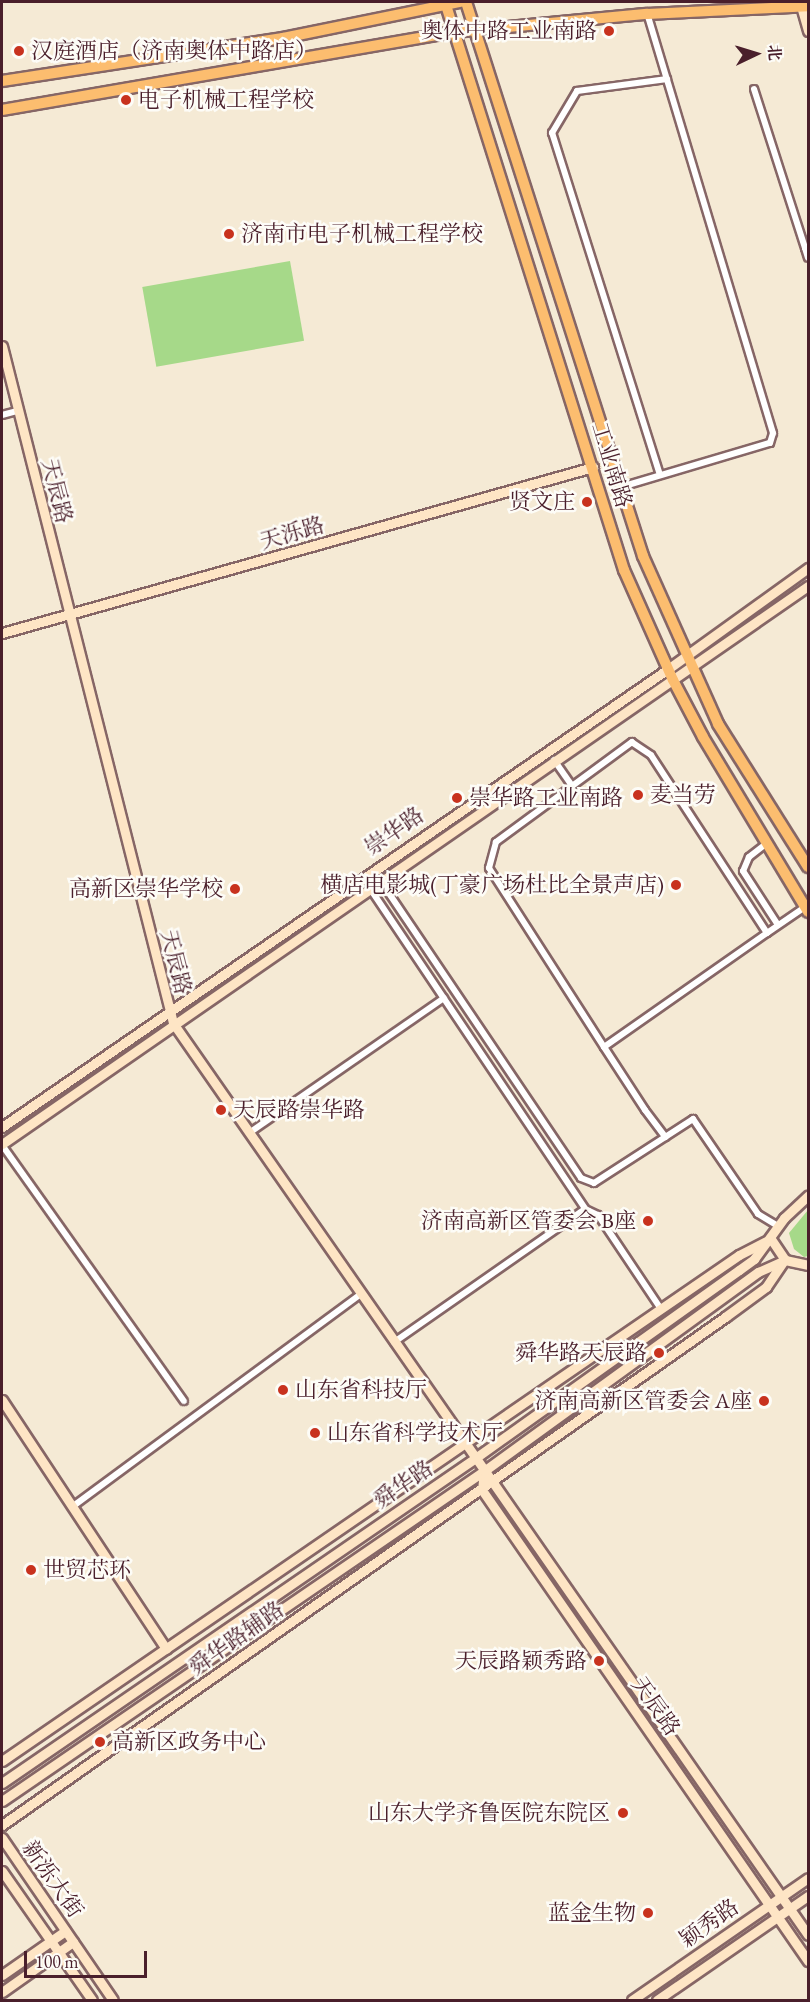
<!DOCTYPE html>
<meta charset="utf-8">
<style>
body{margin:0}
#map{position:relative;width:810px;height:2002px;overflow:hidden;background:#f5ead5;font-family:"EB Garamond","Noto Serif SC",serif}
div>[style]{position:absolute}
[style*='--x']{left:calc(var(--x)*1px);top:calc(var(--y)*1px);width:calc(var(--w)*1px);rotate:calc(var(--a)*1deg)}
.green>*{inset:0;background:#a6d989;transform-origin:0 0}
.roads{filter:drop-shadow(2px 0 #866666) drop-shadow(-2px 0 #866666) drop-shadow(0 2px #866666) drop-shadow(0 -2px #866666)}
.street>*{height:6px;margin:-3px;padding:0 3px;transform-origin:3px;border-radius:3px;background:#fff}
.secondary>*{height:9px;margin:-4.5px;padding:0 4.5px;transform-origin:4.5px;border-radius:4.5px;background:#fee5c5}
.primary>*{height:10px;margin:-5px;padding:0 5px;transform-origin:5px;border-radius:5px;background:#fcbd6f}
.dots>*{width:16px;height:16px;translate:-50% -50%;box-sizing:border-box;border:3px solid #fdfcf7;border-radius:50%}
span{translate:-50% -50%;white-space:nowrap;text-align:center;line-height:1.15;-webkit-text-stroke:5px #fdfcf7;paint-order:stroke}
.poi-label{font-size:22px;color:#4a1f2b}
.right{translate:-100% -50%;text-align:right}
.left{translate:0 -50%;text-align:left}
.street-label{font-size:22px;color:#4a1f2b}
.frame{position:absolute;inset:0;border:3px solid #4a1f2b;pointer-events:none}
.north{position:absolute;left:726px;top:24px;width:60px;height:60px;-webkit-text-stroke:4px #fdfcf7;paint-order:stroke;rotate:86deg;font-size:16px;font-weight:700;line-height:24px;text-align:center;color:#4a1f2b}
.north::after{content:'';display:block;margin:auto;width:21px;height:27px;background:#4a1f2b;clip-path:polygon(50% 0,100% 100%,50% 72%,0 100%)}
.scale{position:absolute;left:24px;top:1951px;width:123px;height:27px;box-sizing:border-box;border:3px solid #4a1f2b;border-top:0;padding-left:8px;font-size:18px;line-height:21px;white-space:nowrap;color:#4a1f2b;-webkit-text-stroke:4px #fdfcf7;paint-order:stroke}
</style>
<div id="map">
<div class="green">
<div style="left:290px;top:261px;width:81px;height:150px;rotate:80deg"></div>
<div style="clip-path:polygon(808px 1210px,808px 1256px,804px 1257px,794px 1249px,789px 1233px)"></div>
</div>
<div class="roads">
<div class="street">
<div style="--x:754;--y:89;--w:167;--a:72.2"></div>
<div style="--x:805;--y:248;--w:3;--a:-18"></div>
<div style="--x:805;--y:248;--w:10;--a:73"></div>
<div style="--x:2;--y:415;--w:16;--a:-15"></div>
<div style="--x:660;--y:475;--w:359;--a:-107.5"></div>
<div style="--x:552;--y:133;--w:49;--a:-59.2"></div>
<div style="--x:577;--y:91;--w:91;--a:-7.6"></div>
<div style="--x:621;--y:487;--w:155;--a:-16.5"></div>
<div style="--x:770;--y:443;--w:10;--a:-73"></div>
<div style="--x:773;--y:433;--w:438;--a:-106.7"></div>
<div style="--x:554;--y:760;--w:29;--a:55"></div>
<div style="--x:767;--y:843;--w:23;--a:142"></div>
<div style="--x:749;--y:857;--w:15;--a:113"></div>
<div style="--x:743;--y:871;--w:64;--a:57.1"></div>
<div style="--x:380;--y:880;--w:359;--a:56"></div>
<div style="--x:581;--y:1178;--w:14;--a:21"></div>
<div style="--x:594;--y:1183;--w:118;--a:-32.9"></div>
<div style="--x:693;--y:1119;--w:115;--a:55.6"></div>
<div style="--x:758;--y:1214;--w:23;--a:31"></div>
<div style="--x:369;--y:887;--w:388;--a:56.1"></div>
<div style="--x:585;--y:1209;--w:233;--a:145.1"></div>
<div style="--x:767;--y:933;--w:46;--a:-34.4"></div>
<div style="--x:604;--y:1047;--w:199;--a:-35"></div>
<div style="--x:767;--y:933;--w:212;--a:-123.1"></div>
<div style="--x:651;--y:755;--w:23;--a:-146"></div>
<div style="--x:632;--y:742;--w:169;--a:143.7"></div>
<div style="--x:496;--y:842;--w:27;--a:105"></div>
<div style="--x:489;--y:868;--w:213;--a:57.3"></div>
<div style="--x:604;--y:1047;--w:75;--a:56.9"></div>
<div style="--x:645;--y:1110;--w:34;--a:53"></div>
<div style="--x:249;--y:1133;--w:237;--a:-34.7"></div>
<div style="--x:2;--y:1145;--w:314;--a:54.6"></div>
<div style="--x:585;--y:1209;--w:14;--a:25"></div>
<div style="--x:598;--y:1215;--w:113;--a:56.2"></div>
<div style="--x:72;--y:1507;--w:359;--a:-36.4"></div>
</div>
<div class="secondary">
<div style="--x:801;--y:6;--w:26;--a:74"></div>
<div style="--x:2;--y:346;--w:698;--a:75.82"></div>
<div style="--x:173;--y:1023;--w:1111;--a:55.15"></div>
<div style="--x:2;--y:633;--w:614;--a:-15.69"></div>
<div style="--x:2;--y:1127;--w:808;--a:-34.52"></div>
<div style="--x:668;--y:669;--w:173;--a:-35.8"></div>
<div style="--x:2;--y:1144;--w:980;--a:-34.7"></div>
<div style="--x:771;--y:1239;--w:25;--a:56"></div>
<div style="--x:2;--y:1400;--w:298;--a:56.6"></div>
<div style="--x:484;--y:1471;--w:19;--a:96"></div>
<div style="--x:482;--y:1490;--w:573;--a:55.31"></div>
<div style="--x:2;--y:1761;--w:894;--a:-34.47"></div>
<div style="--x:739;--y:1255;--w:30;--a:-27"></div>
<div style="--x:2;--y:1783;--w:573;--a:-34.47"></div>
<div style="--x:474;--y:1459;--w:325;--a:-35.5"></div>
<div style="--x:739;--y:1270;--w:19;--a:-36"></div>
<div style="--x:754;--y:1259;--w:51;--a:-53.8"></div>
<div style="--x:784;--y:1218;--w:33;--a:-43"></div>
<div style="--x:2;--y:1801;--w:584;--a:-34.4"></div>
<div style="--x:484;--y:1471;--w:339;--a:-36"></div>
<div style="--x:758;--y:1272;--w:30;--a:-24"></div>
<div style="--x:785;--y:1260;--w:24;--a:12"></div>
<div style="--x:2;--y:1825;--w:884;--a:-35.09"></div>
<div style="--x:725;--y:1317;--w:51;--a:-36.2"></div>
<div style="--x:766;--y:1287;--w:30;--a:-56"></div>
<div style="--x:2;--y:1838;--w:196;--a:55.6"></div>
<div style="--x:2;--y:1871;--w:157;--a:55.1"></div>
<div style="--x:2;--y:1975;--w:77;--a:-34.9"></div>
<div style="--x:2;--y:1992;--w:87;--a:-35.2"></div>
<div style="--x:632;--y:2000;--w:214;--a:-34.7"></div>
<div style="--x:657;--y:2000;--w:183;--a:-34.6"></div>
</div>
<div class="primary">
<div style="--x:445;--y:2;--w:596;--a:72.51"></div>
<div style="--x:624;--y:570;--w:120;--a:66"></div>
<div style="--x:673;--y:680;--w:64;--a:62.2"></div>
<div style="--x:703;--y:737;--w:204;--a:59"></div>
<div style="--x:466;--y:2;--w:582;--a:72.28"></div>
<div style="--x:643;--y:556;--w:184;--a:65.9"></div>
<div style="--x:718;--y:724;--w:169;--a:57.8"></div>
<div style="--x:2;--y:81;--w:284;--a:-8.7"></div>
<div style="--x:283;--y:38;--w:181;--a:-11.5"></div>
<div style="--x:2;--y:110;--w:460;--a:-9.8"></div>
<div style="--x:455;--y:32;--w:193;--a:-5.4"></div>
<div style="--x:647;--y:14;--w:161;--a:-2.8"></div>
</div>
</div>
<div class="dots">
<div style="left:609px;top:31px;background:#c8321e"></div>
<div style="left:19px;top:51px;background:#c8321e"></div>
<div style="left:126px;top:100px;background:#c8321e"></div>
<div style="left:229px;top:234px;background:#c8321e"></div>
<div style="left:587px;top:502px;background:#c8321e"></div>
<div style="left:638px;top:795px;background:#c8321e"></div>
<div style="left:457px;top:798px;background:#c8321e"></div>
<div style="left:676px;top:885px;background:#c8321e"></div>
<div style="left:235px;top:889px;background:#c8321e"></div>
<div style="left:221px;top:1110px;background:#c8321e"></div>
<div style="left:648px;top:1221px;background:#c8321e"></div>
<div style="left:659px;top:1353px;background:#c8321e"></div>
<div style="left:283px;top:1390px;background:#c8321e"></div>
<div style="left:764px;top:1401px;background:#c8321e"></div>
<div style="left:315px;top:1433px;background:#c8321e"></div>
<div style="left:31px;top:1570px;background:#c8321e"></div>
<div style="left:599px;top:1661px;background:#c8321e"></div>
<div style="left:100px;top:1742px;background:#c8321e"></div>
<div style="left:623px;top:1813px;background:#c8321e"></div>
<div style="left:648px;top:1913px;background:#c8321e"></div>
</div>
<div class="poi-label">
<span class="right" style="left:597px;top:31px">奥体中路工业南路</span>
<span class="left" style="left:31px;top:51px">汉庭酒店（济南奥体中路店）</span>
<span class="left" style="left:138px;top:100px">电子机械工程学校</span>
<span class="left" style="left:241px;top:234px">济南市电子机械工程学校</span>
<span class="right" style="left:575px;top:502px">贤文庄</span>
<span class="left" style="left:650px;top:795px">麦当劳</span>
<span class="left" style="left:469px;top:798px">崇华路工业南路</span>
<span class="right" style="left:664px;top:885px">横店电影城(丁豪广场杜比全景声店)</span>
<span class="right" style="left:223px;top:889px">高新区崇华学校</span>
<span class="left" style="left:233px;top:1110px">天辰路崇华路</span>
<span class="right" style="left:636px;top:1221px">济南高新区管委会 B座</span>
<span class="right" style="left:647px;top:1353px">舜华路天辰路</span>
<span class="left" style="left:295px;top:1390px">山东省科技厅</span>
<span class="right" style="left:752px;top:1401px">济南高新区管委会 A座</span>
<span class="left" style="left:327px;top:1433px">山东省科学技术厅</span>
<span class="left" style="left:43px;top:1570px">世贸芯环</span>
<span class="right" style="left:587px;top:1661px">天辰路颖秀路</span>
<span class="left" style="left:112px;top:1742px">高新区政务中心</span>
<span class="right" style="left:610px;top:1813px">山东大学齐鲁医院东院区</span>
<span class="right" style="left:636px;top:1913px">蓝金生物</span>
</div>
<div class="street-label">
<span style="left:612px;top:465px;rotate:73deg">工业南路</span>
<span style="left:57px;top:491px;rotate:76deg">天辰路</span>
<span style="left:292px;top:533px;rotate:-16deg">天泺路</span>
<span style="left:394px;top:831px;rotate:-35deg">崇华路</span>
<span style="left:176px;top:962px;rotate:76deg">天辰路</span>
<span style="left:403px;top:1484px;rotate:-34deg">舜华路</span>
<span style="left:236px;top:1638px;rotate:-35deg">舜华路辅路</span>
<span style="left:656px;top:1706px;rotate:55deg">天辰路</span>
<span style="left:53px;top:1879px;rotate:55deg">新泺大街</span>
<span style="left:709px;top:1923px;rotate:-35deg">颖秀路</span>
</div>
<div class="frame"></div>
<div class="north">北</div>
<div class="scale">100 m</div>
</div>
